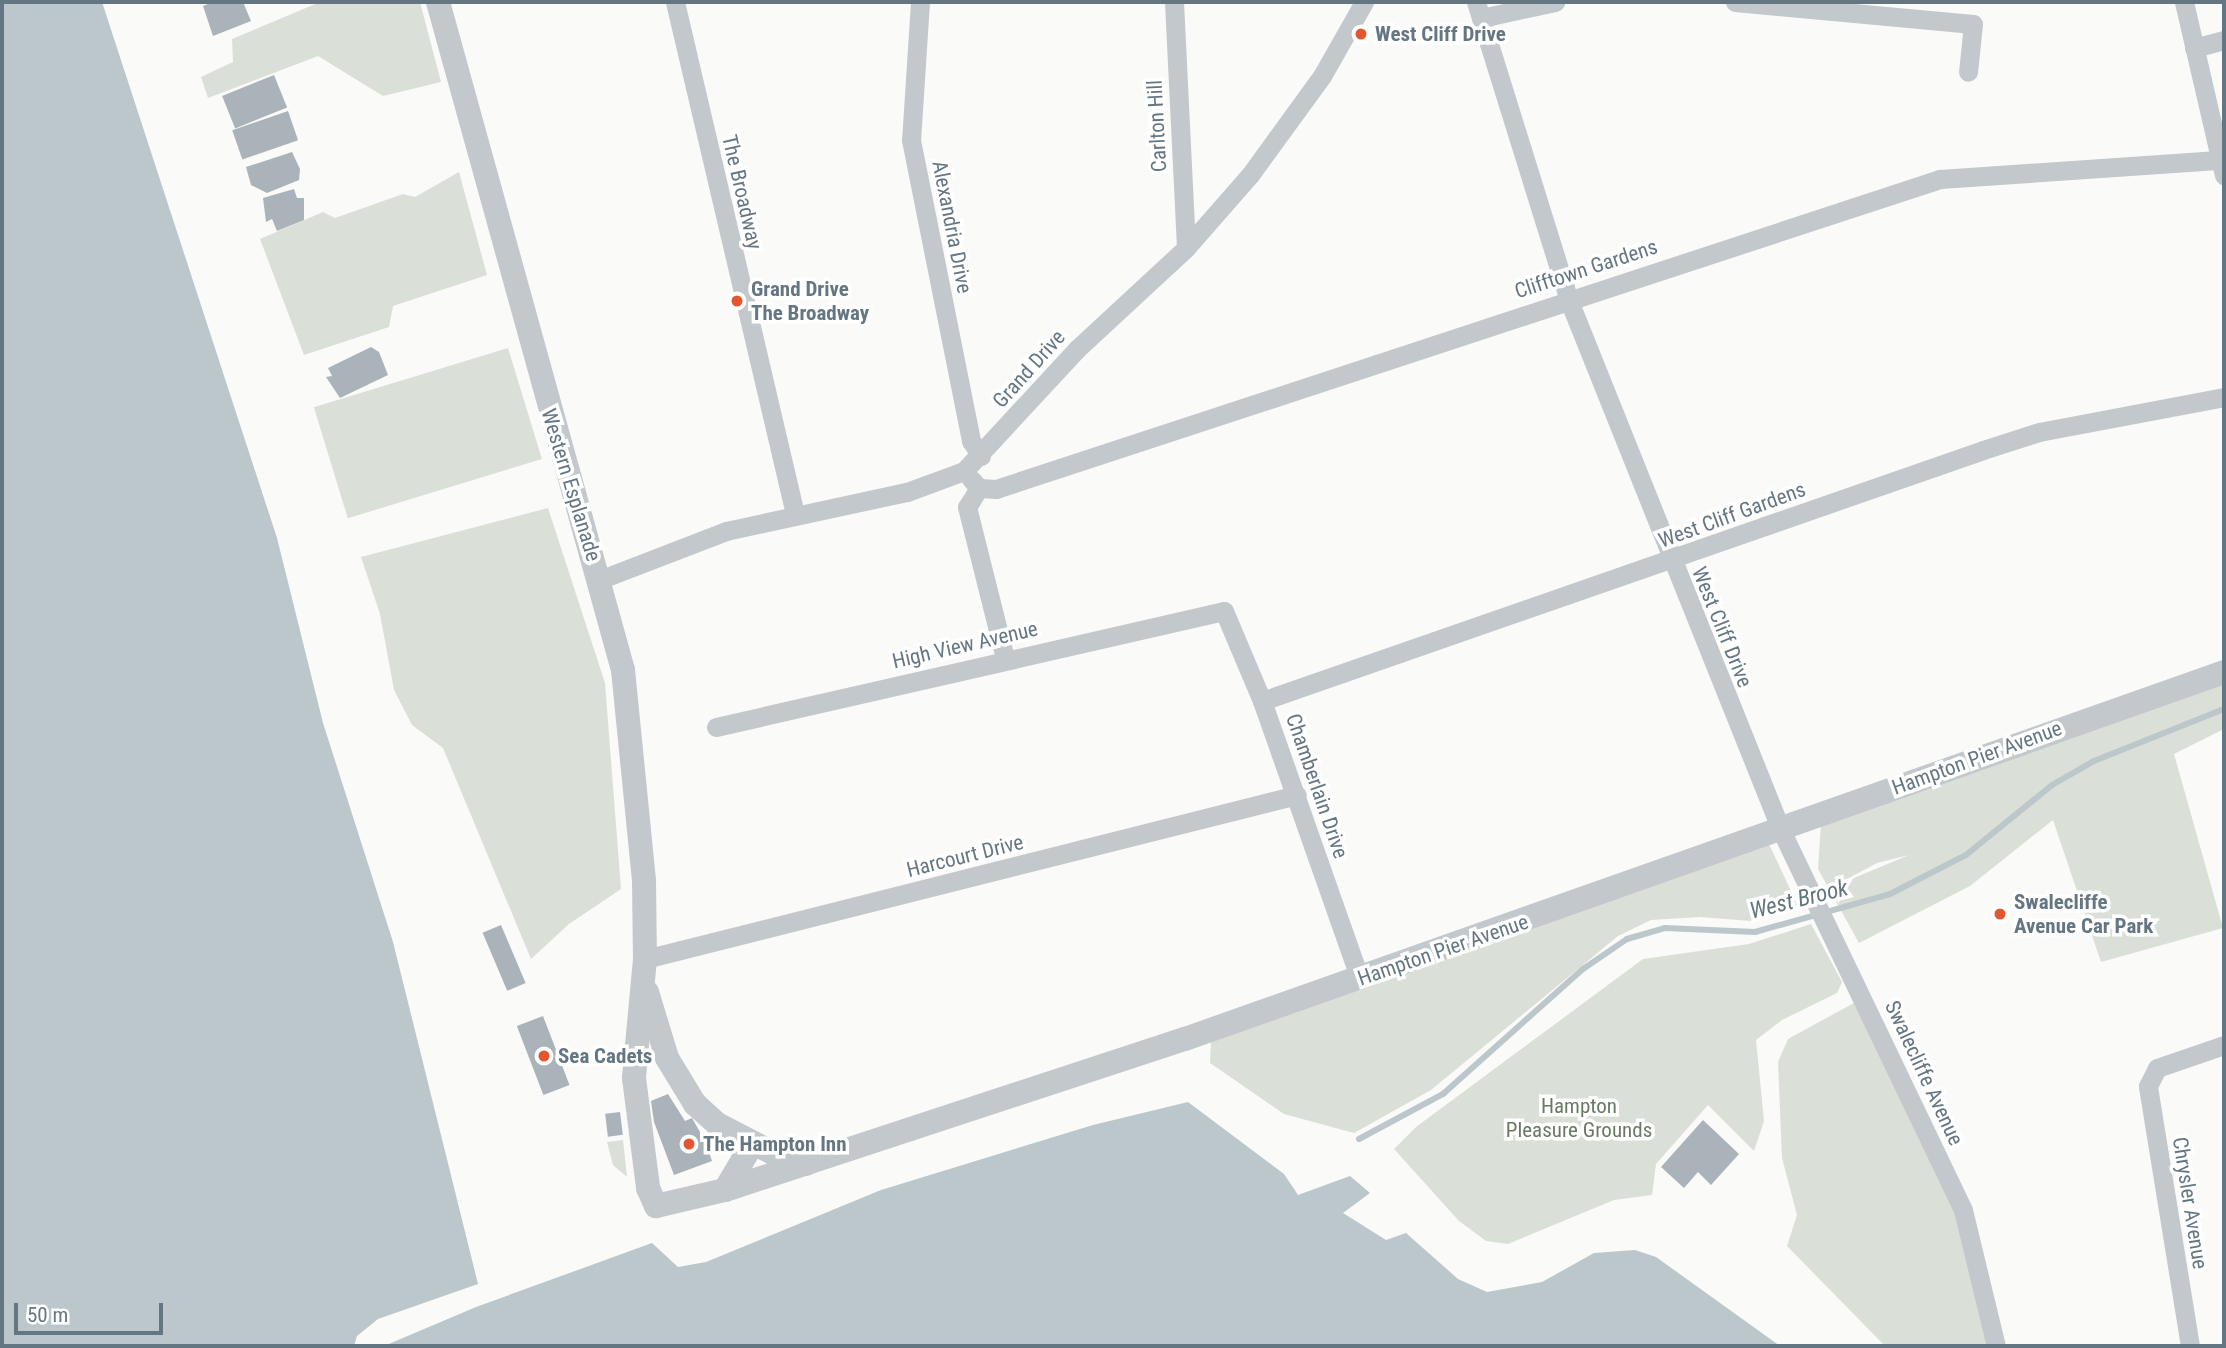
<!DOCTYPE html>
<style>
body{margin:0}
#map{position:relative;width:2226px;height:1348px;overflow:hidden;background:#fafaf8;font-family:"Roboto Condensed",sans-serif}
div>[style]{position:absolute}
[style*='--x']{left:calc(var(--x)*1px);top:calc(var(--y)*1px);width:calc(var(--w)*1px);rotate:calc(var(--a)*1deg)}
.green>*{inset:0;background:#dadfd7;transform-origin:0 0}
.water>*{inset:0;background:#bbc7cb}
.stream>*{height:6px;margin:-3px;padding:0 3px;transform-origin:3px;border-radius:3px;background:#bbc7cb}
.building>*{inset:0;background:#aab3b9;transform-origin:0 0}
.minor>*{height:19px;margin:-9.5px;padding:0 9.5px;transform-origin:9.5px;border-radius:9.5px;background:#c3c8cc}
.tertiary>*{height:24px;margin:-12px;padding:0 12px;transform-origin:12px;border-radius:12px;background:#c3c8cc}
.dots>*{width:19px;height:19px;translate:-50% -50%;box-sizing:border-box;border:4px solid #fff;border-radius:50%}
span{translate:-50% -50%;white-space:nowrap;text-align:center;line-height:1.15;-webkit-text-stroke:7px #fff;paint-order:stroke}
.poi-label{font-size:21px;color:#657683;font-weight:700}
.left{translate:0 -50%;text-align:left}
.street-label{font-size:21px;color:#657683}
.park-label{font-size:21px;color:#687a64}
.water-label{font-size:23px;color:#60757c;font-style:italic}
.frame{position:absolute;inset:0;border:4px solid #657683;pointer-events:none}
.scale{position:absolute;left:14px;top:1303px;width:149px;height:32px;box-sizing:border-box;border:4px solid #657683;border-top:0;padding-left:9px;font-size:21px;line-height:24px;white-space:nowrap;color:#657683;-webkit-text-stroke:5px #fff;paint-order:stroke}
</style>
<div id="map">
<div class="green">
<div style="clip-path:polygon(320px 2px,420px 2px,441px 82px,383px 96px,318px 56px,208px 98px,201px 77px,233px 62px,232px 39px)"></div>
<div style="clip-path:polygon(459px 172px,487px 275px,393px 306px,389px 327px,304px 355px,260px 239px,323px 212px,335px 218px,403px 194px,415px 197px)"></div>
<div style="left:508px;top:348px;width:116px;height:203px;rotate:73deg"></div>
<div style="clip-path:polygon(548px 508px,605px 683px,621px 889px,569px 924px,531px 959px,443px 748px,412px 725px,394px 690px,380px 614px,361px 557px)"></div>
<div style="clip-path:polygon(evenodd,2224px 679px,2224px 729px,2174px 754px,2223px 928px,2101px 962px,2053px 820px,1970px 886px,1859px 943px,1818px 869px,1821px 823px,2224px 679px,1909px 855px,1830px 888px,1877px 863px,1909px 855px)"></div>
<div style="clip-path:polygon(1768px 842px,1798px 906px,1751px 921px,1700px 917px,1651px 920px,1618px 936px,1431px 1090px,1354px 1133px,1284px 1114px,1210px 1063px,1211px 1042px)"></div>
<div style="clip-path:polygon(1811px 924px,1842px 982px,1837px 993px,1782px 1020px,1756px 1040px,1764px 1121px,1754px 1151px,1708px 1105px,1656px 1164px,1652px 1195px,1614px 1200px,1508px 1244px,1486px 1241px,1459px 1221px,1394px 1149px,1416px 1127px,1643px 959px,1749px 944px)"></div>
<div style="clip-path:polygon(1863px 998px,1963px 1210px,1996px 1346px,1885px 1346px,1787px 1246px,1797px 1215px,1782px 1158px,1778px 1062px,1788px 1039px)"></div>
<div style="clip-path:polygon(623px 1140px,627px 1177px,613px 1165px,607px 1142px)"></div>
</div>
<div class="water">
<div style="clip-path:polygon(2px 2px,102px 2px,277px 538px,323px 723px,393px 942px,478px 1284px,378px 1319px,357px 1336px,354px 1346px,2px 1346px)"></div>
<div style="clip-path:polygon(1188px 1102px,1284px 1174px,1298px 1195px,1350px 1176px,1370px 1193px,1343px 1213px,1386px 1240px,1406px 1233px,1458px 1279px,1487px 1292px,1542px 1282px,1594px 1253px,1635px 1250px,1656px 1257px,1780px 1346px,384px 1346px,476px 1307px,652px 1243px,678px 1267px,706px 1262px,881px 1190px,1093px 1125px)"></div>
</div>
<div class="stream">
<div style="--x:1359;--y:1139;--w:95;--a:-28.2"></div>
<div style="--x:1443;--y:1094;--w:188;--a:-41.8"></div>
<div style="--x:1583;--y:969;--w:53;--a:-34.3"></div>
<div style="--x:1627;--y:939;--w:40;--a:-16"></div>
<div style="--x:1665;--y:928;--w:90;--a:2.5"></div>
<div style="--x:1755;--y:932;--w:140;--a:-15.7"></div>
<div style="--x:1890;--y:894;--w:85;--a:-27.2"></div>
<div style="--x:1966;--y:855;--w:111;--a:-39.1"></div>
<div style="--x:2052;--y:785;--w:48;--a:-29.7"></div>
<div style="--x:2094;--y:761;--w:140;--a:-21.8"></div>
</div>
<div class="building">
<div style="clip-path:polygon(213px 2px,243px 2px,251px 21px,213px 36px,203px 6px)"></div>
<div style="left:274px;top:75px;width:35px;height:56px;rotate:68deg"></div>
<div style="left:288px;top:111px;width:31px;height:59px;rotate:71deg"></div>
<div style="clip-path:polygon(292px 152px,300px 169px,299px 180px,267px 193px,251px 185px,246px 167px)"></div>
<div style="clip-path:polygon(294px 189px,297px 198px,304px 198px,304px 220px,277px 231px,272px 219px,266px 222px,263px 198px)"></div>
<div style="clip-path:polygon(371px 347px,379px 352px,388px 375px,340px 398px,326px 377px,332px 376px,328px 368px)"></div>
<div style="left:501px;top:925px;width:63px;height:20px;rotate:67deg"></div>
<div style="left:543px;top:1016px;width:74px;height:28px;rotate:69deg"></div>
<div style="clip-path:polygon(668px 1094px,685px 1121px,692px 1118px,705px 1141px,713px 1138px,716px 1146px,708px 1149px,712px 1161px,674px 1175px,654px 1122px,651px 1101px)"></div>
<div style="left:620px;top:1112px;width:23px;height:15px;rotate:83deg"></div>
<div style="clip-path:polygon(1703px 1120px,1739px 1154px,1711px 1185px,1698px 1172px,1684px 1188px,1661px 1167px)"></div>
</div>
<div class="minor">
<div style="--x:675;--y:2;--w:526;--a:76.81"></div>
<div style="--x:920;--y:2;--w:138;--a:93.7"></div>
<div style="--x:911;--y:140;--w:307;--a:78.7"></div>
<div style="--x:971;--y:441;--w:18;--a:56"></div>
<div style="--x:1174;--y:2;--w:246;--a:87.2"></div>
<div style="--x:1476;--y:2;--w:310;--a:72.7"></div>
<div style="--x:1568;--y:298;--w:573;--a:68.18"></div>
<div style="--x:1781;--y:830;--w:421;--a:64.4"></div>
<div style="--x:1963;--y:1210;--w:140;--a:76.4"></div>
<div style="--x:1735;--y:2;--w:239;--a:5.3"></div>
<div style="--x:1973;--y:24;--w:48;--a:95.9"></div>
<div style="--x:2184;--y:2;--w:178;--a:77"></div>
<div style="--x:1481;--y:18;--w:76;--a:-12.2"></div>
<div style="--x:2194;--y:48;--w:31;--a:-15"></div>
<div style="--x:971;--y:479;--w:12;--a:48"></div>
<div style="--x:979;--y:488;--w:22;--a:122"></div>
<div style="--x:967;--y:507;--w:156;--a:75.9"></div>
<div style="--x:979;--y:488;--w:17;--a:3"></div>
<div style="--x:996;--y:489;--w:994;--a:-18.18"></div>
<div style="--x:1940;--y:179;--w:282;--a:-3.9"></div>
<div style="--x:599;--y:580;--w:136;--a:-21.1"></div>
<div style="--x:726;--y:531;--w:185;--a:-12.2"></div>
<div style="--x:907;--y:492;--w:61;--a:-20.2"></div>
<div style="--x:964;--y:471;--w:166;--a:-47.2"></div>
<div style="--x:1077;--y:349;--w:149;--a:-42.8"></div>
<div style="--x:1186;--y:248;--w:97;--a:-48.8"></div>
<div style="--x:1250;--y:175;--w:122;--a:-54"></div>
<div style="--x:1322;--y:76;--w:85;--a:-60.4"></div>
<div style="--x:1262;--y:701;--w:763;--a:-19.19"></div>
<div style="--x:1983;--y:450;--w:59;--a:-17.8"></div>
<div style="--x:2039;--y:432;--w:188;--a:-10.7"></div>
<div style="--x:716;--y:727;--w:521;--a:-12.86"></div>
<div style="--x:1224;--y:611;--w:98;--a:67.1"></div>
<div style="--x:1262;--y:701;--w:295;--a:70.6"></div>
<div style="--x:645;--y:959;--w:672;--a:-14.12"></div>
<div style="--x:2190;--y:1346;--w:263;--a:-99.2"></div>
<div style="--x:2148;--y:1086;--w:20;--a:-63"></div>
<div style="--x:2157;--y:1068;--w:71;--a:-18.9"></div>
</div>
<div class="tertiary">
<div style="--x:438;--y:2;--w:693;--a:74.52"></div>
<div style="--x:623;--y:670;--w:212;--a:84.3"></div>
<div style="--x:644;--y:881;--w:78;--a:89.3"></div>
<div style="--x:645;--y:959;--w:120;--a:95.3"></div>
<div style="--x:634;--y:1078;--w:111;--a:82.7"></div>
<div style="--x:648;--y:1188;--w:20;--a:66"></div>
<div style="--x:656;--y:1206;--w:71;--a:-13.1"></div>
<div style="--x:725;--y:1190;--w:484;--a:-18.2"></div>
<div style="--x:1185;--y:1039;--w:1102;--a:-19.45"></div>
<div style="--x:647;--y:992;--w:69;--a:73.1"></div>
<div style="--x:667;--y:1058;--w:54;--a:58.7"></div>
<div style="--x:695;--y:1104;--w:30;--a:42"></div>
<div style="--x:717;--y:1124;--w:63;--a:27.4"></div>
<div style="--x:773;--y:1153;--w:35;--a:18"></div>
<div style="--x:725;--y:1190;--w:55;--a:-59.2"></div>
</div>
<div class="dots">
<div style="left:1361px;top:34px;background:#e4572e"></div>
<div style="left:737px;top:301px;background:#e4572e"></div>
<div style="left:2000px;top:914px;background:#e4572e"></div>
<div style="left:544px;top:1056px;background:#e4572e"></div>
<div style="left:689px;top:1144px;background:#e4572e"></div>
</div>
<div class="poi-label">
<span class="left" style="left:1375px;top:34px">West Cliff Drive</span>
<span class="left" style="left:751px;top:301px">Grand Drive<br>The Broadway</span>
<span class="left" style="left:2014px;top:914px">Swalecliffe<br>Avenue Car Park</span>
<span class="left" style="left:558px;top:1056px">Sea Cadets</span>
<span class="left" style="left:703px;top:1144px">The Hampton Inn</span>
</div>
<div class="street-label">
<span style="left:1157px;top:126px;rotate:-93deg">Carlton Hill</span>
<span style="left:742px;top:192px;rotate:77deg">The Broadway</span>
<span style="left:952px;top:227px;rotate:79deg">Alexandria Drive</span>
<span style="left:1586px;top:269px;rotate:-18deg">Clifftown Gardens</span>
<span style="left:1029px;top:369px;rotate:-48deg">Grand Drive</span>
<span style="left:571px;top:485px;rotate:73deg">Western Esplanade</span>
<span style="left:1732px;top:515px;rotate:-20deg">West Cliff Gardens</span>
<span style="left:1722px;top:627px;rotate:68deg">West Cliff Drive</span>
<span style="left:965px;top:645px;rotate:-13deg">High View Avenue</span>
<span style="left:1977px;top:758px;rotate:-20deg">Hampton Pier Avenue</span>
<span style="left:1317px;top:786px;rotate:71deg">Chamberlain Drive</span>
<span style="left:965px;top:856px;rotate:-14deg">Harcourt Drive</span>
<span style="left:1443px;top:950px;rotate:-19deg">Hampton Pier Avenue</span>
<span style="left:1924px;top:1073px;rotate:65deg">Swalecliffe Avenue</span>
<span style="left:2190px;top:1203px;rotate:81deg">Chrysler Avenue</span>
</div>
<div class="park-label">
<span style="left:1579px;top:1118px">Hampton<br>Pleasure Grounds</span>
</div>
<div class="water-label">
<span style="left:1799px;top:900px;rotate:-14deg">West Brook</span>
</div>
<div class="frame"></div>
<div class="scale">50 m</div>
</div>
